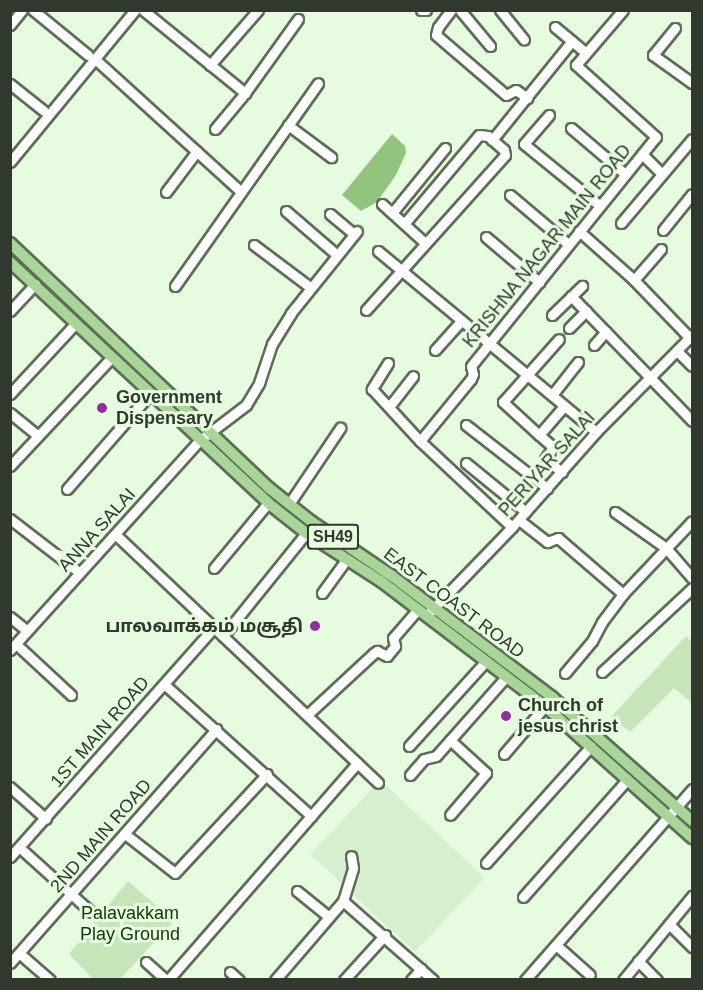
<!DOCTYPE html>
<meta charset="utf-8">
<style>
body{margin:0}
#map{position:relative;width:703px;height:990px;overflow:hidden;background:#e7fbe0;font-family:Arial,"Noto Sans Tamil",sans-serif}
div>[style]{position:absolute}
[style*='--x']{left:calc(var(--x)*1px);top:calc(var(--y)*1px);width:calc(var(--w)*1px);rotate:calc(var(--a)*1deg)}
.built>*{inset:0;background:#d8efcf;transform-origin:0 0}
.green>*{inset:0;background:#c6e5bb}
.water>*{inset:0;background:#92c47f}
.roads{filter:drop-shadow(2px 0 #5d6e57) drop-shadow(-2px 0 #5d6e57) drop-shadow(0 2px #5d6e57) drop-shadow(0 -2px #5d6e57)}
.minor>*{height:9px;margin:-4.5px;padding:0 4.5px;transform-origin:4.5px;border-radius:4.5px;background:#fff}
.major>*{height:10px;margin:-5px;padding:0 5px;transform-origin:5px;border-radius:5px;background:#aad598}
.dots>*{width:16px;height:16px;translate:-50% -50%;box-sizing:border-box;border:3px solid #e7fbe0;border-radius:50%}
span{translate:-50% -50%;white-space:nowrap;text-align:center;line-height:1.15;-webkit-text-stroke:6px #e7fbe0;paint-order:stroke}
.shield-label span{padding:2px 4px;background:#e7fbe0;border:2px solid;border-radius:4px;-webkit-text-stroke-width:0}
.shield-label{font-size:16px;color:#31382e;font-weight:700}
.street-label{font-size:18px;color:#31382e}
.poi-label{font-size:18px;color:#31382e;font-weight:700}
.left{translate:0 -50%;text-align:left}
.right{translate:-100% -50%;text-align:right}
.park-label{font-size:18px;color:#143504}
.frame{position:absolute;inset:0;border:12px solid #31382e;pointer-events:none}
</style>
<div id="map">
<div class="built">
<div style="left:380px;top:780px;width:143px;height:102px;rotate:43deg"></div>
</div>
<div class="green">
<div style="clip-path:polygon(686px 636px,692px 642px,692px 703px,674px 688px,630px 732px,611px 717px)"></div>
<div style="clip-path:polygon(128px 881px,174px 921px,120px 979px,93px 979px,69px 954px)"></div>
</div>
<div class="water">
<div style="clip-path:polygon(392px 134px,405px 146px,406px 153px,396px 175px,377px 202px,361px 211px,342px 195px)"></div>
</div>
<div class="roads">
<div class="minor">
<div style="--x:33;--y:10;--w:71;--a:39.3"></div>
<div style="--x:143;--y:10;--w:132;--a:39.1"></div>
<div style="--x:421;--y:10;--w:5;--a:0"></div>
<div style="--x:451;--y:10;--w:21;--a:127"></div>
<div style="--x:438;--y:27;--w:8;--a:104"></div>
<div style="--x:436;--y:35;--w:92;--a:40.6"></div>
<div style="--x:506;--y:95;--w:11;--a:-27"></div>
<div style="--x:516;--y:90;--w:14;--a:36"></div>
<div style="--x:460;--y:10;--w:47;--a:50.2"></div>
<div style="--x:500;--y:10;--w:38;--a:51"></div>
<div style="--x:10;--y:25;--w:19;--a:-51"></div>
<div style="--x:555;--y:27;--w:39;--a:40"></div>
<div style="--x:675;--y:28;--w:35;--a:129"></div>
<div style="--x:653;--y:55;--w:48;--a:35.7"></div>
<div style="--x:95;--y:59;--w:196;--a:42.3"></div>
<div style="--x:210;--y:65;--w:73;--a:-48.9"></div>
<div style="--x:10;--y:84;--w:43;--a:38.5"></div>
<div style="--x:549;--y:115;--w:38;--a:131"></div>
<div style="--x:524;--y:144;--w:97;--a:39.1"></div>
<div style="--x:288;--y:125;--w:54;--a:36.7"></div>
<div style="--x:571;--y:128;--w:71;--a:40.4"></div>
<div style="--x:215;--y:129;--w:47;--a:-50.2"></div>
<div style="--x:245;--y:93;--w:91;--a:-54.4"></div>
<div style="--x:492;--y:140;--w:127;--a:-51.1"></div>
<div style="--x:642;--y:154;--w:28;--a:45"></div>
<div style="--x:10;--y:162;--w:197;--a:-50.6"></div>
<div style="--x:166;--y:192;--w:51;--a:-52.9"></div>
<div style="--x:510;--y:195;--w:76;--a:40.2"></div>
<div style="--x:382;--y:204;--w:57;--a:42.1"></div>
<div style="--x:286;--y:211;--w:67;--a:40.8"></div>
<div style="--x:392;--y:213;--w:84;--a:-50.8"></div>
<div style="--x:330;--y:214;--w:31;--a:40"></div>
<div style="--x:621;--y:223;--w:110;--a:-49.8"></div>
<div style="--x:663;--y:230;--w:46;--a:-51.1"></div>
<div style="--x:579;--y:231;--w:74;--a:41.7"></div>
<div style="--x:634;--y:280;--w:81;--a:46"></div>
<div style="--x:486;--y:237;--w:70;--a:40.3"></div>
<div style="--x:254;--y:245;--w:70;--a:36.9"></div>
<div style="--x:378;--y:251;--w:283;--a:39.7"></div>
<div style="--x:634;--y:280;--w:41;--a:-48.9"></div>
<div style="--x:175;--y:286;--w:248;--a:-54.8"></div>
<div style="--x:571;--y:296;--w:174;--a:45.9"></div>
<div style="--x:366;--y:310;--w:208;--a:-48.1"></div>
<div style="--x:505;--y:155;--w:5;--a:-101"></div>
<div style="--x:504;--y:150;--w:21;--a:-139"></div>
<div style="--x:488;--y:136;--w:9;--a:-174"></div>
<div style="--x:479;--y:135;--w:115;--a:130.1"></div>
<div style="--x:10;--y:311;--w:37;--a:-47"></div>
<div style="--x:552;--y:315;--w:42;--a:-44"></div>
<div style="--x:569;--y:328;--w:24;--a:-45"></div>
<div style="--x:594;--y:345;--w:18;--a:-49"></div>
<div style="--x:435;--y:350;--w:40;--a:-48"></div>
<div style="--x:677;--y:351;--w:21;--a:45"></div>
<div style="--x:388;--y:363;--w:31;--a:122"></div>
<div style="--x:372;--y:389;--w:71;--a:47.3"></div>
<div style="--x:420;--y:441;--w:126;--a:43.1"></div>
<div style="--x:10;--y:394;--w:96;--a:-47.1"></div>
<div style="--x:552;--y:395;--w:42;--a:-51.8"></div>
<div style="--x:389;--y:407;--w:39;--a:-52"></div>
<div style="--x:10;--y:413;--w:36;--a:39"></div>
<div style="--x:466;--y:425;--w:103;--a:37.9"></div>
<div style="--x:539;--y:435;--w:49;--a:-137.5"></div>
<div style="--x:503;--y:402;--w:84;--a:-48.4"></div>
<div style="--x:420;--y:441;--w:80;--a:-50.6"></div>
<div style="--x:471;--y:379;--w:5;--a:-68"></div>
<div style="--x:473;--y:374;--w:8;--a:-104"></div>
<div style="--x:471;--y:366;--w:294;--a:-51.1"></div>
<div style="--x:656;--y:137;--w:108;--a:-138"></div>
<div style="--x:576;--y:65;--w:72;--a:-49.5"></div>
<div style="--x:466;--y:463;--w:77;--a:39.2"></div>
<div style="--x:10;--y:466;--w:148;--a:-46.9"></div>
<div style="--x:562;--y:472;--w:21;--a:-143"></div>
<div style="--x:545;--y:459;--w:14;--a:-56"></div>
<div style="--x:553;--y:447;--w:18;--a:-139"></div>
<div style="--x:539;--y:435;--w:38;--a:-49"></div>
<div style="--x:67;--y:489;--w:126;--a:-48.9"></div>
<div style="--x:289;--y:504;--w:92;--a:-56.1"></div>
<div style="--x:615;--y:512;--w:62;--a:35.2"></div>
<div style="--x:666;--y:548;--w:40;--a:49"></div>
<div style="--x:10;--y:519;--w:88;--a:37.6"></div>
<div style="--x:519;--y:520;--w:36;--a:38"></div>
<div style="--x:547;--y:542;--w:12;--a:-20"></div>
<div style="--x:558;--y:538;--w:86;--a:40.7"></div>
<div style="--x:115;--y:534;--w:362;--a:43.4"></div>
<div style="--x:214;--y:568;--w:85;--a:-50.3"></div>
<div style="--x:322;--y:593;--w:41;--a:-54"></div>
<div style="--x:430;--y:612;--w:118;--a:-46"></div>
<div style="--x:512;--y:527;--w:127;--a:-48.5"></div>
<div style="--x:596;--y:432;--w:136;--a:-45.3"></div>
<div style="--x:10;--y:617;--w:22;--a:39"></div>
<div style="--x:223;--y:636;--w:132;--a:-51.1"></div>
<div style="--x:16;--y:644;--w:75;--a:42.8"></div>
<div style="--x:10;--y:650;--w:283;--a:-47.9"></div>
<div style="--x:200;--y:440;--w:58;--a:-37.3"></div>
<div style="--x:246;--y:405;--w:26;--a:-59"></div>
<div style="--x:259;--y:383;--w:41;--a:-71.6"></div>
<div style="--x:272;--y:344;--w:36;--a:-58"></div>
<div style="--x:291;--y:313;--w:105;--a:-51.2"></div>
<div style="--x:602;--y:672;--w:123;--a:-43"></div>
<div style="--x:565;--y:673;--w:42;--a:-49.8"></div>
<div style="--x:592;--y:641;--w:21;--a:-62"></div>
<div style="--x:602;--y:622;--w:35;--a:-53"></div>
<div style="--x:623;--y:594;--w:100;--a:-46.6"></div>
<div style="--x:164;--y:684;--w:198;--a:41.9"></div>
<div style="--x:307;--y:715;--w:91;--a:-42.8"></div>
<div style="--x:374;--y:653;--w:4;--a:-34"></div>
<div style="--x:377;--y:651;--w:11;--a:27"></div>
<div style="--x:387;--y:656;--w:13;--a:-51"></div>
<div style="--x:395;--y:646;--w:8;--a:-104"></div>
<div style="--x:393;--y:638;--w:38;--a:-49"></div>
<div style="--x:450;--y:740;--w:49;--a:42.5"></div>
<div style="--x:486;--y:773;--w:55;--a:130.6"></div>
<div style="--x:409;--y:746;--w:115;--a:-47.8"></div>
<div style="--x:504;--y:754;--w:63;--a:-49.5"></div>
<div style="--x:410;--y:775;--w:21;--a:-49"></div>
<div style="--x:424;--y:759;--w:12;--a:-14"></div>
<div style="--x:436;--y:756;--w:106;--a:-48.5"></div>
<div style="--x:10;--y:787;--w:48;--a:41.6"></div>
<div style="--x:125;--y:834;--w:63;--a:38"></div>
<div style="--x:175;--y:873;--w:135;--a:-47.1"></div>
<div style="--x:19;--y:847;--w:97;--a:42.1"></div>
<div style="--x:10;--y:857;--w:307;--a:-48.4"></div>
<div style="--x:486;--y:863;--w:157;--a:-48.1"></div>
<div style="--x:297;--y:891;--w:41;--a:39.1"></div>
<div style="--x:523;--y:897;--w:157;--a:-48.4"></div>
<div style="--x:343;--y:901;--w:120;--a:41.3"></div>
<div style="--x:669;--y:924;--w:33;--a:45"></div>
<div style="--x:556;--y:945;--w:45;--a:41.4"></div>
<div style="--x:19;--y:953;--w:41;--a:41.1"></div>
<div style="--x:638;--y:961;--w:27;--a:45"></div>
<div style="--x:146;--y:962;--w:27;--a:42"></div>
<div style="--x:10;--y:963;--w:312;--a:-48.6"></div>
<div style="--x:230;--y:972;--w:12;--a:42"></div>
<div style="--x:168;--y:980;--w:288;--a:-48.9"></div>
<div style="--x:275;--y:980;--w:104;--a:-49.3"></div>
<div style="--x:343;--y:901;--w:34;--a:-73"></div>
<div style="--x:353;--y:868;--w:12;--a:-99"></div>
<div style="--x:344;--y:980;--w:61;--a:-47.7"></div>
<div style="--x:411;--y:980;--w:15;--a:-48"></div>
<div style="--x:525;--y:980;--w:254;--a:-48.8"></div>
<div style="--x:623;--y:980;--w:109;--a:-50.6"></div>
</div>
<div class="major">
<div style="--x:10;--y:243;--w:357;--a:43.4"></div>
<div style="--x:269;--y:488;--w:55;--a:38.3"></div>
<div style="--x:312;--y:522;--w:97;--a:34"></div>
<div style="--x:392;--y:576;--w:201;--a:37.1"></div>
<div style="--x:552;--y:697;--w:187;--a:41.5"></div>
<div style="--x:10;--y:262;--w:353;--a:43"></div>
<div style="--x:268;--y:503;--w:48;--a:38.3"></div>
<div style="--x:306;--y:533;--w:90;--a:32.8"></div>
<div style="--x:382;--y:582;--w:205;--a:37.3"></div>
<div style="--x:545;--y:706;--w:198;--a:41.9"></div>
</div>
</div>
<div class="dots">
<div style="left:102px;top:408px;background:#8c319c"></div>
<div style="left:315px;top:626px;background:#8c319c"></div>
<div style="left:506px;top:716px;background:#8c319c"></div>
</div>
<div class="shield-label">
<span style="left:333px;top:537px">SH49</span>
</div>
<div class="street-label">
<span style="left:547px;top:246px;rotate:-51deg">KRISHNA NAGAR MAIN ROAD</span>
<span style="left:547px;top:464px;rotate:-48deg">PERIYAR SALAI</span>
<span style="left:97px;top:530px;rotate:-48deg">ANNA SALAI</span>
<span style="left:454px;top:603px;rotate:37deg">EAST COAST ROAD</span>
<span style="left:100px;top:732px;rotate:-49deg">1ST MAIN ROAD</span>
<span style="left:101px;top:836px;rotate:-49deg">2ND MAIN ROAD</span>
</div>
<div class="poi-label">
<span class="left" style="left:116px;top:408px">Government<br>Dispensary</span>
<span class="right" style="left:303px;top:626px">பாலவாக்கம் மசூதி</span>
<span class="left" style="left:518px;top:716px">Church of<br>jesus christ</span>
</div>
<div class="park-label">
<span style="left:130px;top:924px">Palavakkam<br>Play Ground</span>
</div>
<div class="frame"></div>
</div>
